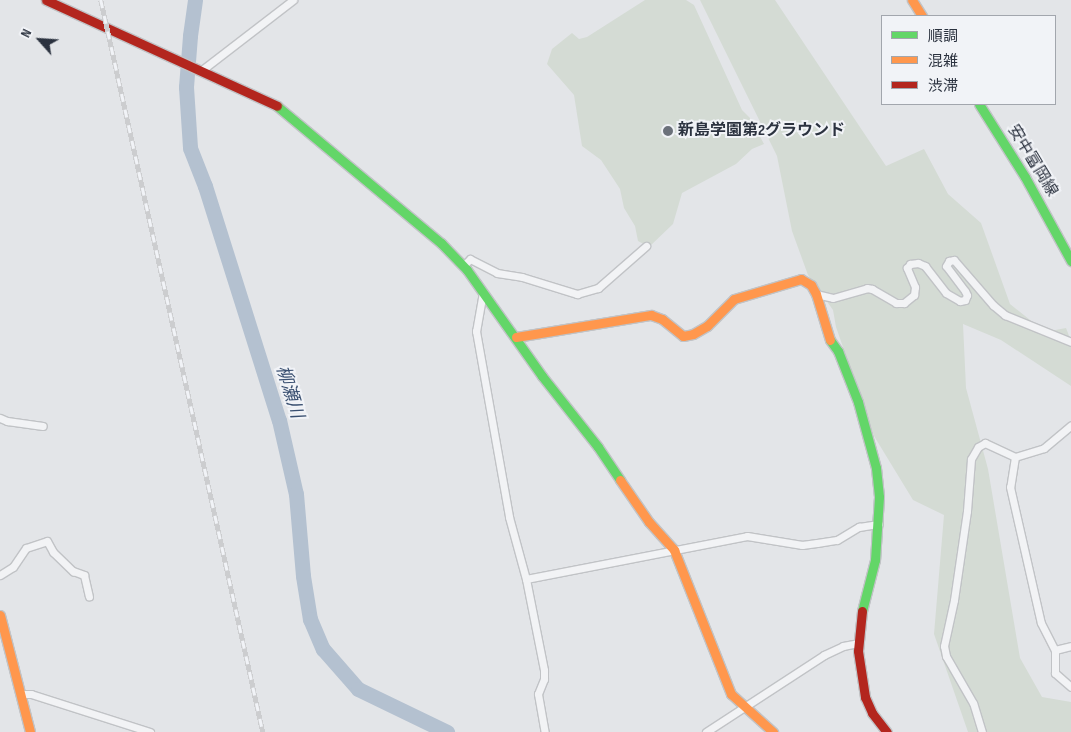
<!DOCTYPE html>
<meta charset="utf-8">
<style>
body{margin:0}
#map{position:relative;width:1071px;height:732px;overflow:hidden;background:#e3e5e8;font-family:"Sofia Sans Condensed","Noto Sans JP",sans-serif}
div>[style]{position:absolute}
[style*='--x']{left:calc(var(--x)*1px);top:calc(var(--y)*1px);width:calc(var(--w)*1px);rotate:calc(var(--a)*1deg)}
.green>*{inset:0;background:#d4dbd4}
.river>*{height:15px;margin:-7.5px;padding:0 7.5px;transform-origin:7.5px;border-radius:7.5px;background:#b4c1d0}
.roads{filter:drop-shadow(1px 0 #c1c3c6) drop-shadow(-1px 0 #c1c3c6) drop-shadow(0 1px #c1c3c6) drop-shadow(0 -1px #c1c3c6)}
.street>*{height:7px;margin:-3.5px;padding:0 3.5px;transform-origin:3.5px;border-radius:3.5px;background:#f2f3f5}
.fast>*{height:9px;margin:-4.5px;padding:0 4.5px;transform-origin:4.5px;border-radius:4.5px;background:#63d668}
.slow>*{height:9px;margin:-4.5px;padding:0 4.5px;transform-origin:4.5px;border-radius:4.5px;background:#ff974d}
.jam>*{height:9px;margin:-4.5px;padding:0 4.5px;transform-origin:4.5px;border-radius:4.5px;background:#b3261e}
.rail>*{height:4.5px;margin-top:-2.25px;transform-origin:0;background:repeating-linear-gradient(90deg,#f1f3f7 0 8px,#cccdcf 0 16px);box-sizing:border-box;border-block:1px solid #cccdcf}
.dots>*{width:14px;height:14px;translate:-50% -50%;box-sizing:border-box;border:2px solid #f1f3f7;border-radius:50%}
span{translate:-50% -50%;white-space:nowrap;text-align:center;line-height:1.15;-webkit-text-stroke:4px #f1f3f7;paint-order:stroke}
.poi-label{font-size:16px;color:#2b323f;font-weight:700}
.left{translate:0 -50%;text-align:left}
.street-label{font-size:16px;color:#2b323f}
.water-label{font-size:18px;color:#394f70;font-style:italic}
.legend{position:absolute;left:881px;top:15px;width:175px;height:90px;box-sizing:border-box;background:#f1f3f7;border:1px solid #a2a6ad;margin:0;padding:6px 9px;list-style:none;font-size:15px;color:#2b323f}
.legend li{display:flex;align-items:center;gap:10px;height:25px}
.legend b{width:25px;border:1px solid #a2a6ad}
.north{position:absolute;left:15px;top:15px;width:50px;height:50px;-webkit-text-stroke:4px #f1f3f7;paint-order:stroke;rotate:296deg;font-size:14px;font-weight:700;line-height:20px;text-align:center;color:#2b323f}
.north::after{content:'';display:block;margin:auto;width:18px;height:22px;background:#2b323f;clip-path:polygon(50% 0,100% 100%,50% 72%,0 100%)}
</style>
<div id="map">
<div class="green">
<div style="clip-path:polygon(645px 0,686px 0,694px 5px,742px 110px,750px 118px,764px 144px,752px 149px,736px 164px,682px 193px,673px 224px,649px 247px,638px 241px,635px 226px,624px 208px,620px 189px,601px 160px,582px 146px,574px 95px,547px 64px,552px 49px,572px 33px,579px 39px,587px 37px)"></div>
<div style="clip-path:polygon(700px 0,775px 0,886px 166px,924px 149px,948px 194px,981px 223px,1010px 304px,1045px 332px,1066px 328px,1071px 341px,1071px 386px,1001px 340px,963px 324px,966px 388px,988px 469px,1020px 658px,1042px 697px,1071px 702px,1071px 732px,968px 732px,934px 634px,944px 515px,913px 500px,874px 436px,836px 327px,833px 310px,808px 275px,792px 231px,777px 156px)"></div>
</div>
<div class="river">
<div style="--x:195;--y:0;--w:36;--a:98"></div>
<div style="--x:190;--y:36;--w:51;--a:94.5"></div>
<div style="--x:186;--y:87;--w:61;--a:86.2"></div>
<div style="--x:190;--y:148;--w:41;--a:68.5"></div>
<div style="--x:205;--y:186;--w:245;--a:72.5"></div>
<div style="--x:279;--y:420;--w:76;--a:77.1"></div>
<div style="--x:296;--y:494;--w:82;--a:85.1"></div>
<div style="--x:303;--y:576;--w:44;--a:80.8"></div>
<div style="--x:310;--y:619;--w:33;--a:67"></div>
<div style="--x:323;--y:649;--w:53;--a:48.8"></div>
<div style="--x:358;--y:689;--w:99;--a:25.8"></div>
</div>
<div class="roads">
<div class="street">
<div style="--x:202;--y:70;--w:115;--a:-37.6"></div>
<div style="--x:463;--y:266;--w:10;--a:-45"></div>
<div style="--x:470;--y:259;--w:30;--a:27"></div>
<div style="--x:497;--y:273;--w:25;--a:9"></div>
<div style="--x:522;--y:277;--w:58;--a:17.2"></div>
<div style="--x:577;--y:294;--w:22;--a:-16"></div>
<div style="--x:598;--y:288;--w:64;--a:-41.2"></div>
<div style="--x:483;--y:292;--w:40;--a:100"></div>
<div style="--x:476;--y:331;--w:189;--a:79.9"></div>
<div style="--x:509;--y:517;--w:64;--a:74.7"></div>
<div style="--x:526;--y:579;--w:93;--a:78.8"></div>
<div style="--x:544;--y:670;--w:9;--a:90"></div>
<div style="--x:544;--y:679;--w:16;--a:112"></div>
<div style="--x:538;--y:694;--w:39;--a:80"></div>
<div style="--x:816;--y:294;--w:17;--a:13"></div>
<div style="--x:833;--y:298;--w:35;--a:-16"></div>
<div style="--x:867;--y:288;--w:5;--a:11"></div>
<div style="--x:872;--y:289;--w:28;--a:30"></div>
<div style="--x:896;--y:303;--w:8;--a:0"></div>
<div style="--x:904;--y:303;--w:13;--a:-39"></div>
<div style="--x:914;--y:295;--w:8;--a:-83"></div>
<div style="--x:915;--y:287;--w:21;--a:-113"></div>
<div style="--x:907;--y:268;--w:5;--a:-53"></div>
<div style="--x:910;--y:264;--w:8;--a:-7"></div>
<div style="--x:918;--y:263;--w:8;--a:23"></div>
<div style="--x:925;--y:266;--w:34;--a:52"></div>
<div style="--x:946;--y:293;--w:16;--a:30"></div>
<div style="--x:960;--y:301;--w:5;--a:-11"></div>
<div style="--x:965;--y:300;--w:5;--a:-68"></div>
<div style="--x:967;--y:295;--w:4;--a:-117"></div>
<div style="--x:965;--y:291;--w:31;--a:-127"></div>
<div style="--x:946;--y:266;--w:6;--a:-59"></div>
<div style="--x:949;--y:261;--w:5;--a:-11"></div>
<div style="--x:954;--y:260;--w:60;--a:49.1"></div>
<div style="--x:993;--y:305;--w:16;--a:40"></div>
<div style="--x:1005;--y:315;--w:71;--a:22.2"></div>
<div style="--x:0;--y:418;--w:8;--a:23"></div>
<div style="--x:7;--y:421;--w:36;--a:8"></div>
<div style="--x:1015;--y:457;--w:30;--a:99"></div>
<div style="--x:1010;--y:487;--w:139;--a:77.2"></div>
<div style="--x:1041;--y:623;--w:30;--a:63"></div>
<div style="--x:1055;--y:650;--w:23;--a:90"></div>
<div style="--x:1055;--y:673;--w:21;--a:41"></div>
<div style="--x:0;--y:575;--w:15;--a:-32"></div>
<div style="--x:13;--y:567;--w:23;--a:-56"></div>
<div style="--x:26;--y:548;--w:22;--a:-18"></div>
<div style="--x:47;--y:541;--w:13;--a:61"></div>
<div style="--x:53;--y:552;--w:28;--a:44"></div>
<div style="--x:73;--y:571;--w:12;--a:20"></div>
<div style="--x:84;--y:575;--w:22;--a:77"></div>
<div style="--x:526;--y:579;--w:225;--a:-11"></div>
<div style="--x:747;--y:536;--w:56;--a:9.3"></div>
<div style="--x:802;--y:545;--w:15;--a:-8"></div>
<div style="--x:817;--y:543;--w:20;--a:-9"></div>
<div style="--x:837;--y:540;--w:26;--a:-31"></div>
<div style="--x:859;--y:527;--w:20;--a:-9"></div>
<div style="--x:1055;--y:650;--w:16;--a:-14"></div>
<div style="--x:20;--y:694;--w:11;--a:0"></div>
<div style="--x:31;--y:694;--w:125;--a:17.7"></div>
<div style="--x:706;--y:732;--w:141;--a:-33.1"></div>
<div style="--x:824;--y:655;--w:21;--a:-25"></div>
<div style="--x:843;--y:646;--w:15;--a:-11"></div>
<div style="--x:982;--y:732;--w:30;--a:-107"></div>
<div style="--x:973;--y:703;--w:54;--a:-119.9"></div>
<div style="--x:946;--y:656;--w:10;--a:-101"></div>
<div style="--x:944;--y:646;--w:47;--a:-77.7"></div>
<div style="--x:954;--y:600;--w:90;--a:-81.7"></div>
<div style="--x:967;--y:511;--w:52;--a:-85.6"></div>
<div style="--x:971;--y:459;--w:14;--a:-60"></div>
<div style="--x:978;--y:447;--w:8;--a:-30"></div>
<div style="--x:985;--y:443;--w:33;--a:25"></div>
<div style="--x:1015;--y:457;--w:30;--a:-17"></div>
<div style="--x:1044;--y:448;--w:35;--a:-40"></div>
</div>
<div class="fast">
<div style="--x:979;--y:104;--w:86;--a:57.8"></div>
<div style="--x:1025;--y:177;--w:96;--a:61.3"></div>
<div style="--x:277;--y:106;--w:214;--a:39.9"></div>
<div style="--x:441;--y:243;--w:37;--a:46"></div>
<div style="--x:467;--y:270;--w:130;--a:54.7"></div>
<div style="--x:542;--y:376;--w:90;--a:51.7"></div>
<div style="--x:598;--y:447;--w:40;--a:56"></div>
<div style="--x:830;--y:340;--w:14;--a:54"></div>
<div style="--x:838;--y:351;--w:55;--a:68.6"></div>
<div style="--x:858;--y:402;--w:68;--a:74.7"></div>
<div style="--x:876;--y:468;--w:29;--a:84"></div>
<div style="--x:879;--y:497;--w:63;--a:93.6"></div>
<div style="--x:875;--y:560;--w:53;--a:104.3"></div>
</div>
<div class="slow">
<div style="--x:912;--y:0;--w:19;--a:58"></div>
<div style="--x:516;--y:337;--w:137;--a:-9.3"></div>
<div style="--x:651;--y:315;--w:12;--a:20"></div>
<div style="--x:662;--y:319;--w:27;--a:39"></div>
<div style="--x:683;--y:336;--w:10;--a:-11"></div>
<div style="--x:693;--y:334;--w:16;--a:-30"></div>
<div style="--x:707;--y:326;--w:38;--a:-45"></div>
<div style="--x:734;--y:299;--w:70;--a:-16.6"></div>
<div style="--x:801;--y:279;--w:12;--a:31"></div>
<div style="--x:811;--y:285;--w:10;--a:61"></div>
<div style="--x:816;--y:294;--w:48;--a:73.1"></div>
<div style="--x:620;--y:480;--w:51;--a:55.4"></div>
<div style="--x:649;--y:522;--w:38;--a:48"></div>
<div style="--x:674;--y:550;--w:155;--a:68.4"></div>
<div style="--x:731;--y:694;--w:57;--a:42.1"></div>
<div style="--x:0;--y:615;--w:121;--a:75.6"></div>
</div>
<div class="jam">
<div style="--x:46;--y:0;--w:254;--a:24.6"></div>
<div style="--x:862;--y:611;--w:40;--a:95.7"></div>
<div style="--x:858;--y:651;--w:47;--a:81.3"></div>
<div style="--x:865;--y:697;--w:17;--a:66"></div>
<div style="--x:872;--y:713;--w:24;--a:52"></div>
</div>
</div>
<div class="rail">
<div style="--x:101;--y:0;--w:750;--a:77.52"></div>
</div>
<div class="dots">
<div style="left:668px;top:131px;background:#6b717a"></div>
</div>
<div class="poi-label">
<span class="left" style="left:678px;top:131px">新島学園第2グラウンド</span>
</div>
<div class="street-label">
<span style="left:1032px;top:161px;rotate:59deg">安中富岡線</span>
</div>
<div class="water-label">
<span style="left:289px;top:392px;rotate:73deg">柳瀬川</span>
</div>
<ul class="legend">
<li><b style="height:6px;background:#63d668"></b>順調</li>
<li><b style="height:6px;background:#ff974d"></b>混雑</li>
<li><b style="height:6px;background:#b3261e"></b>渋滞</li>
</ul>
<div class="north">N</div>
</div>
